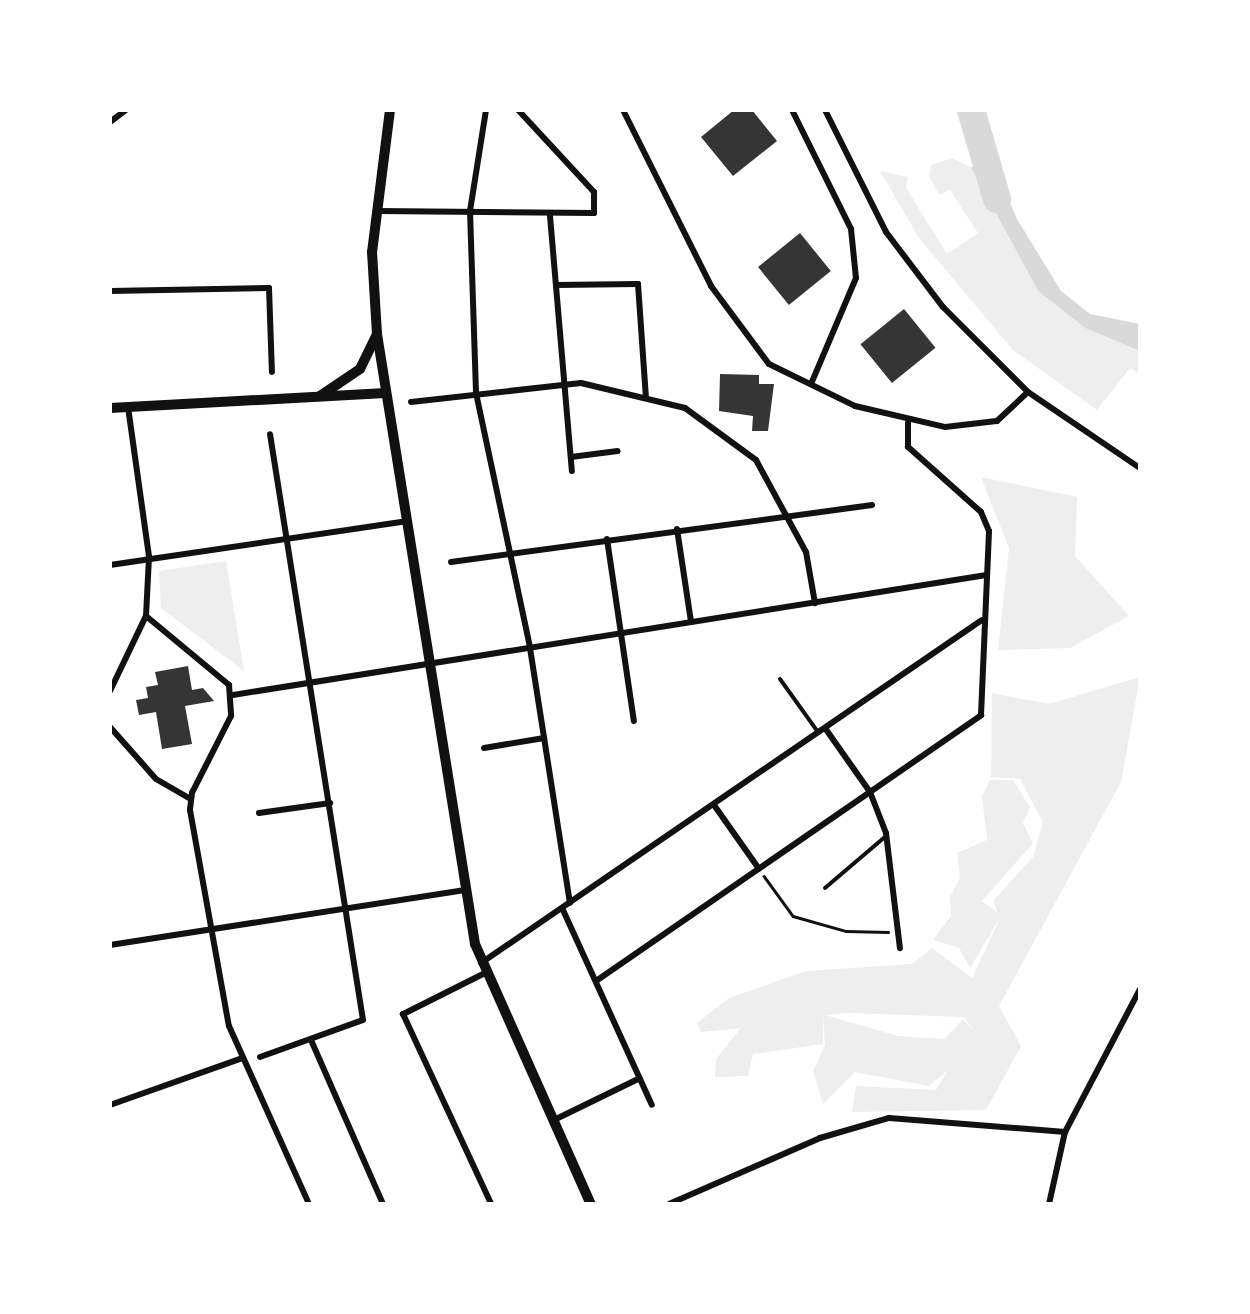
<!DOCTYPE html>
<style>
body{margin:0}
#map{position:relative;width:1250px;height:1314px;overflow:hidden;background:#fff;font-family:Quicksand,sans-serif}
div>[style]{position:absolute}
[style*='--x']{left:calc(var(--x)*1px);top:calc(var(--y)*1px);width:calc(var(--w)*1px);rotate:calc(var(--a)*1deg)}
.green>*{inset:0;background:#eee}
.water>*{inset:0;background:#d9d9d9}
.river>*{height:28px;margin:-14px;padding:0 14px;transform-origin:14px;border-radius:14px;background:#d9d9d9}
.building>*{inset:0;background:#353535;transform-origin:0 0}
.path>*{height:2.5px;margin:-1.25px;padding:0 1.25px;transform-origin:1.25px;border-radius:1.25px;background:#111}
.service>*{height:4px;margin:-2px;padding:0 2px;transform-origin:2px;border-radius:2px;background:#111}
.minor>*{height:6px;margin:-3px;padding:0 3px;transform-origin:3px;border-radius:3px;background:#111}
.secondary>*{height:10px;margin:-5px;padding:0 5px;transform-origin:5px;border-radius:5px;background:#111}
.primary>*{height:10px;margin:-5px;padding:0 5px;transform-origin:5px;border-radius:5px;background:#111}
span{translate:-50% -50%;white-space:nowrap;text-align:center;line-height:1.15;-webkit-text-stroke:8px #fff;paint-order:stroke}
.frame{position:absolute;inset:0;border:112px solid #fff;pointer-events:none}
</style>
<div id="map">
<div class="green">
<div style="clip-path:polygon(952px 158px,971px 167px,1038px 291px,1085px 328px,1140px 351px,1140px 374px,1130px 368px,1097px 410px,1013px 350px,919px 238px,880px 171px,908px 177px,906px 188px,947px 254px,978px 233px,950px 190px,939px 195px,929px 176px,931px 165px)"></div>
<div style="clip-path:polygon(981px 477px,1077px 497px,1075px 556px,1129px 616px,1070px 648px,998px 650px,1009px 548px)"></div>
<div style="clip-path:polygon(226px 561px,244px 671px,161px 608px,159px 571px)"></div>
<div style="clip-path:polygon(evenodd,1140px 677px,1121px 782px,999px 1006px,1021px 1046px,986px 1110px,852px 1112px,856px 1086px,936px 1090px,948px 1070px,929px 1086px,855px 1072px,823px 1104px,813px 1071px,825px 1045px,823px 1015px,823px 1044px,753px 1054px,748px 1076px,715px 1077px,716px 1059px,741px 1028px,701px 1032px,697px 1023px,729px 998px,806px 971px,912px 964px,932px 948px,972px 978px,1001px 916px,970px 968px,959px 948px,933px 940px,951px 916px,950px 897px,960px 878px,957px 853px,987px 840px,982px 796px,990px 780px,1013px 780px,1030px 807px,1023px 823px,1033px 843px,982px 901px,998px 913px,993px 901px,1033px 857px,1043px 822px,1020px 779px,991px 777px,992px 693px,1049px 704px,1140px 677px,850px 1013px,964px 1017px,973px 1030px,963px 1019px,944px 1039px,898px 1036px,825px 1015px,850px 1013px)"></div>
</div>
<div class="water">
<div style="clip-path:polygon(971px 167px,995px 167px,1017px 219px,1061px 291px,1090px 314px,1140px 324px,1140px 351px,1085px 328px,1038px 291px)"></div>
</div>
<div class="river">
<div style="--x:971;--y:110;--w:93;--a:73.7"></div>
</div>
<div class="building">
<div style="clip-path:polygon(734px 110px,752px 110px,777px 141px,733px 176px,701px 137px)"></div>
<div style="left:800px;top:233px;width:49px;height:54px;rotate:51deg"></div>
<div style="left:904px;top:309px;width:50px;height:56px;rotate:51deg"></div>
<div style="clip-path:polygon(720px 374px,759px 375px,759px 384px,774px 384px,768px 431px,752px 431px,753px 416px,719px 411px)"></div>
<div style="clip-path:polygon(188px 666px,192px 690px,203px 688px,214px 701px,185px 706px,192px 744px,162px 749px,156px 712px,139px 715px,136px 700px,148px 698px,146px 687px,158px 685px,155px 672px)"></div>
</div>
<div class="path">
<div style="--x:764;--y:876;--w:49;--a:54.1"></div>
<div style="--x:793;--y:916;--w:55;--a:15.8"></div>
<div style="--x:846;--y:931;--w:42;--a:1.4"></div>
</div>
<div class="service">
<div style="--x:780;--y:679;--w:65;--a:54.4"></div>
<div style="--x:825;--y:888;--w:79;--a:-40.4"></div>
</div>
<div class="minor">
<div style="--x:486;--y:110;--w:102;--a:99"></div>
<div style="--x:470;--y:211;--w:182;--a:88.1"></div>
<div style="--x:476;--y:393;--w:261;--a:78"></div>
<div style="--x:530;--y:648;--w:258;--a:81.1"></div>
<div style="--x:623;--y:110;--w:197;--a:63.4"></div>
<div style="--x:711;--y:286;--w:97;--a:53.4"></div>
<div style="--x:769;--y:364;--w:96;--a:26"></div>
<div style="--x:855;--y:406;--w:92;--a:13.1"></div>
<div style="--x:945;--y:427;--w:52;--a:-6.6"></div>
<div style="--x:997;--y:421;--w:42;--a:-43.1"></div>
<div style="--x:792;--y:110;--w:133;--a:63.6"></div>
<div style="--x:851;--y:229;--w:49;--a:84.2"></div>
<div style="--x:856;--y:278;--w:115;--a:113"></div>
<div style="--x:825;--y:110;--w:136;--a:63.4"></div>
<div style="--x:886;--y:232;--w:94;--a:52.8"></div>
<div style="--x:943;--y:307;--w:120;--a:45"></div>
<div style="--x:1028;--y:392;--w:135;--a:34.2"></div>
<div style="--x:110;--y:122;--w:20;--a:-37"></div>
<div style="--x:377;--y:211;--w:217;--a:0.5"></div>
<div style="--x:594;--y:213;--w:21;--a:-90"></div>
<div style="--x:594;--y:192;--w:112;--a:-132.8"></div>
<div style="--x:550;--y:216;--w:256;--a:85.1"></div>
<div style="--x:556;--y:285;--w:82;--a:-0.7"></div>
<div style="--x:638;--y:284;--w:113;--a:86"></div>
<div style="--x:110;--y:291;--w:159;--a:-1.1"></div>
<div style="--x:269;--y:288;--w:84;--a:88"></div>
<div style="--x:411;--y:402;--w:171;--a:-6.4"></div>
<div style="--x:581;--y:383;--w:107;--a:13.5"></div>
<div style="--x:685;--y:408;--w:88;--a:36.2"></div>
<div style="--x:756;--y:460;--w:105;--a:61.5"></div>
<div style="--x:806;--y:552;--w:52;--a:80"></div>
<div style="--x:128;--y:407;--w:151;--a:82"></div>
<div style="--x:149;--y:557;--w:59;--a:92.9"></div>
<div style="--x:571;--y:457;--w:47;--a:-7.3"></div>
<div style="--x:677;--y:529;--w:94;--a:81.4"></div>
<div style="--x:607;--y:539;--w:184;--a:81.6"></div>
<div style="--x:451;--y:562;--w:425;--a:-7.7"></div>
<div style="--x:110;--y:565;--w:301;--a:-8.4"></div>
<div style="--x:110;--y:691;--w:83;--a:-64.4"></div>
<div style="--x:146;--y:616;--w:108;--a:39.7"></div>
<div style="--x:229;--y:685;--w:31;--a:86"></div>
<div style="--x:231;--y:716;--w:86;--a:116.9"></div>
<div style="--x:192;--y:793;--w:17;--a:97"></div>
<div style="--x:190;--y:810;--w:219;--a:79.8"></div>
<div style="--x:229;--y:1026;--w:195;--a:65.8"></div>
<div style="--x:233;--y:695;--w:763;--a:-9.05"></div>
<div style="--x:110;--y:727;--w:69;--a:48.5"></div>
<div style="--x:156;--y:779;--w:39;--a:30"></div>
<div style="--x:825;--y:728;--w:78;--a:54.9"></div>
<div style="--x:870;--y:792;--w:44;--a:68.7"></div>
<div style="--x:886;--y:833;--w:116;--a:83.1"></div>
<div style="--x:484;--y:748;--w:61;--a:-9.5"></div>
<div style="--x:714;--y:805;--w:78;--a:54.9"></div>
<div style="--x:259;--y:813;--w:72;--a:-8"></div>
<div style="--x:563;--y:910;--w:214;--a:65.5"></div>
<div style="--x:110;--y:945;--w:361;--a:-8.8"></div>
<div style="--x:481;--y:963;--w:607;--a:-34.4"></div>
<div style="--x:485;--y:973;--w:92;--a:153.4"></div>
<div style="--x:403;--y:1014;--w:209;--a:65.1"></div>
<div style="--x:596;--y:981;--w:468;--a:-34.6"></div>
<div style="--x:981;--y:715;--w:184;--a:-87.5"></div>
<div style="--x:989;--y:531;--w:21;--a:-113"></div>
<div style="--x:981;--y:512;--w:98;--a:-138.3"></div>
<div style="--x:908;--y:447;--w:24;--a:-90"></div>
<div style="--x:311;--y:1040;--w:179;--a:66.3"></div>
<div style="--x:260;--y:1057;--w:109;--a:-19.8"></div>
<div style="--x:363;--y:1020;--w:593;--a:-99.02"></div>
<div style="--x:110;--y:1105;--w:141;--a:-19.5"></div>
<div style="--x:556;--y:1119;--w:93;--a:-26"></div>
<div style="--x:669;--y:1204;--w:165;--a:-23.6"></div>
<div style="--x:820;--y:1138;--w:72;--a:-16.2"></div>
<div style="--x:889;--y:1118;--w:177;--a:4.5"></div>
<div style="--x:1049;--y:1204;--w:74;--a:-77.5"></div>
<div style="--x:1065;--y:1132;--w:161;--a:-62.3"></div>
</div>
<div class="secondary">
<div style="--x:320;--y:396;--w:48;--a:-34"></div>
<div style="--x:360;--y:369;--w:39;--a:-64"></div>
<div style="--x:110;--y:408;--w:276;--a:-3.1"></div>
</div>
<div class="primary">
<div style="--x:390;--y:110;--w:143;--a:97.2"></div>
<div style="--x:372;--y:252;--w:82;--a:86.5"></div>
<div style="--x:377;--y:334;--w:618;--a:80.87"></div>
<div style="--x:475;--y:944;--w:285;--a:66"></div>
</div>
<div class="frame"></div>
</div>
